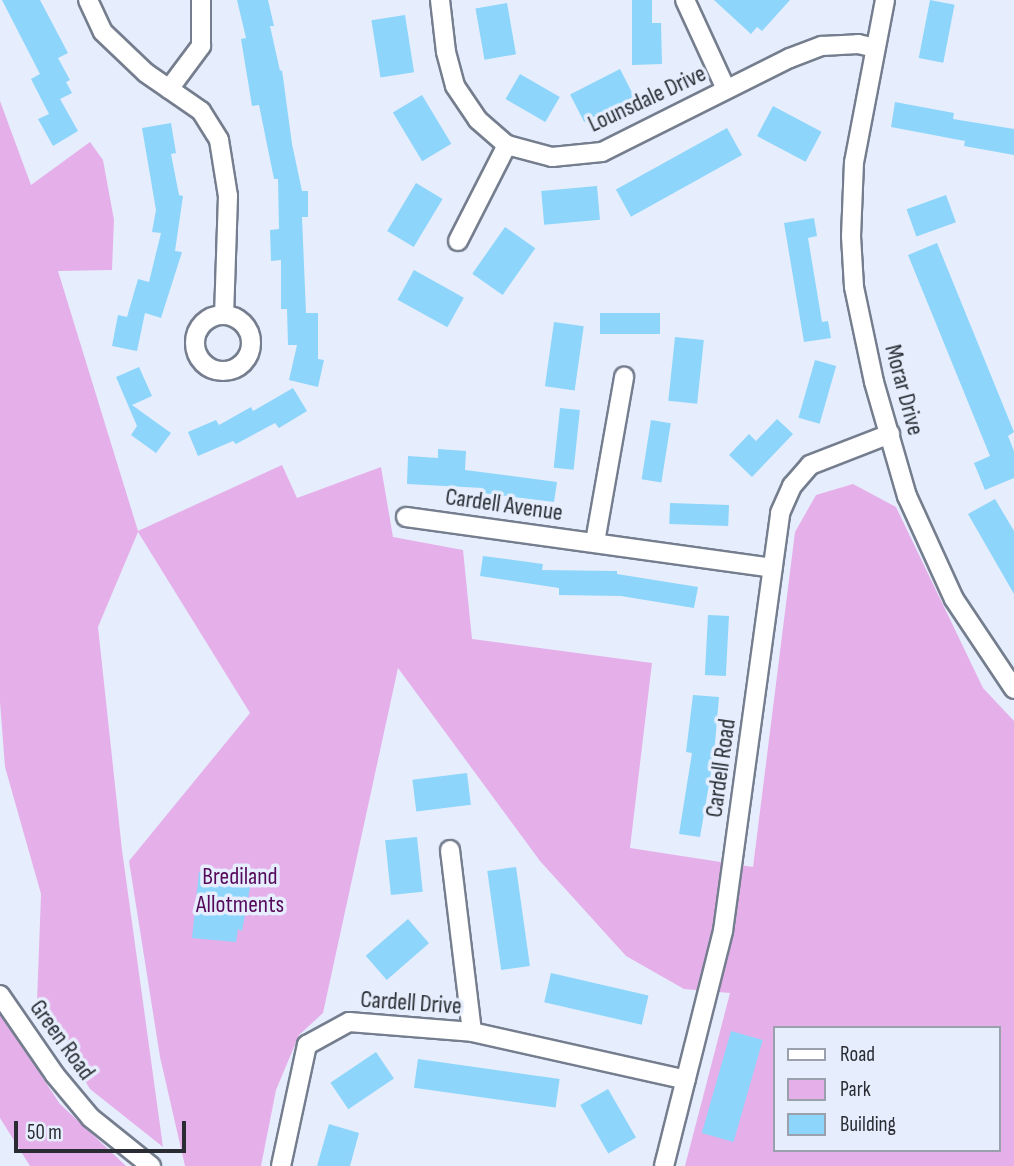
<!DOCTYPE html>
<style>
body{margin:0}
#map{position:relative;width:1014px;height:1166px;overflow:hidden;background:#e6eefd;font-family:"Sofia Sans Condensed",sans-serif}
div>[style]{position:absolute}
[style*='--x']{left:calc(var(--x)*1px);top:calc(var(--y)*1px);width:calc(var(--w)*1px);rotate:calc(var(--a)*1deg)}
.green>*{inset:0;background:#e5b0e9}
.building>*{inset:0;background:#8dd5fb;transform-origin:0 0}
.roads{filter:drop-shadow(2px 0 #757e8e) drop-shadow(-2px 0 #757e8e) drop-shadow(0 2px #757e8e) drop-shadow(0 -2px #757e8e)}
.street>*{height:18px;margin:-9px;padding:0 9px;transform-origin:9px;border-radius:9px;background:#fff}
.street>.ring{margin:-9px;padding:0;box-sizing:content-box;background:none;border:18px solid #fff;border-radius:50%}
span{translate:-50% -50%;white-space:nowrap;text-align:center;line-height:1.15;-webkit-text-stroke:7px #e6eefd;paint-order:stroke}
.street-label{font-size:24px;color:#292d33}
.park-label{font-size:24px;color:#55095b}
.legend{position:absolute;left:773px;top:1026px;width:228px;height:126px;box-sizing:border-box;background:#e6eefd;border:2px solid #9aa1ac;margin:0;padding:9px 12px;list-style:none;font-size:21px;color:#292d33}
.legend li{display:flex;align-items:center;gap:14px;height:35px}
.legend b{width:35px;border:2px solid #9aa1ac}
.scale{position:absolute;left:14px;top:1121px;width:172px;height:32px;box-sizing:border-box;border:4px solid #292d33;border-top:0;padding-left:9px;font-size:21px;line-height:24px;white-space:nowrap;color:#292d33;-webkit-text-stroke:5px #e6eefd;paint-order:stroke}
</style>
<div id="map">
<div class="green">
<div style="clip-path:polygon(evenodd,0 101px,31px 185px,90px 142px,103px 160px,114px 220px,112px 270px,58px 271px,138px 531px,282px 465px,297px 498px,381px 467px,393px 537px,463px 550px,472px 639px,652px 663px,630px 848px,753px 867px,795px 532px,816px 495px,853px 484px,896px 507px,983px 688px,1014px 721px,1014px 1166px,685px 1166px,730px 993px,684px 989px,626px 956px,540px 861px,398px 668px,323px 1013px,299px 1035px,276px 1090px,261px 1166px,185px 1166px,160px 1057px,129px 861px,250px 713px,138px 532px,98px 627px,122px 850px,163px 1147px,90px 1089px,37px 1002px,41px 894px,5px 767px,0 702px,0 101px,774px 1028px,998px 1028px,998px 1150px,774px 1150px,774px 1028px)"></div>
<div style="clip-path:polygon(0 1014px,60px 1104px,126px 1166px,30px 1166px,0 1118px)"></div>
</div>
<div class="building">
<div style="clip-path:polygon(2px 0,40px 0,68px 53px,58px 58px,70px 80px,66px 82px,72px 93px,60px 99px,78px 131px,53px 146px,38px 119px,49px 114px,31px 79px,40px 74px)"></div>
<div style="clip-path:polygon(237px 0,268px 0,274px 26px,270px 26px,280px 71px,282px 70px,292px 144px,302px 191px,308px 191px,308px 217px,302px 217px,306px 313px,318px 313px,318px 359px,324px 360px,318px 387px,289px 380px,297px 345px,288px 345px,287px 309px,281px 309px,281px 260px,271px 261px,270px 230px,279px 229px,278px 179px,274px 179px,259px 105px,252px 106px,241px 39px,246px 38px)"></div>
<div style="clip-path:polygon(632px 0,652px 0,652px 23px,661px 23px,662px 64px,632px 65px)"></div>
<div style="clip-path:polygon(714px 0,790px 0,762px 31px,757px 27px,751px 34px)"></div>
<div style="left:930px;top:0;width:25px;height:59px;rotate:11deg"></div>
<div style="left:507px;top:3px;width:52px;height:32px;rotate:80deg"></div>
<div style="left:405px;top:15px;width:58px;height:34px;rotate:81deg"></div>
<div style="left:620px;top:69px;width:31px;height:56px;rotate:63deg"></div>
<div style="left:520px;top:74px;width:46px;height:29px;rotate:30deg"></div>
<div style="left:422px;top:95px;width:57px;height:34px;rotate:59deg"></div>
<div style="clip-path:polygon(895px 102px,954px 113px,953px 119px,1014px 129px,1014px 155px,964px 146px,965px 141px,891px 127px)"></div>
<div style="left:773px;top:106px;width:55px;height:34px;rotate:28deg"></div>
<div style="clip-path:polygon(171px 123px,176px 153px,171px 154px,179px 195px,183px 196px,175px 251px,182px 252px,161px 318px,145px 313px,137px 351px,112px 346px,118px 315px,127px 317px,138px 279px,149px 282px,161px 233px,152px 232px,156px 210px,142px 128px)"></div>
<div style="left:727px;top:128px;width:31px;height:127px;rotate:61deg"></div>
<div style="left:416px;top:183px;width:31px;height:56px;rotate:31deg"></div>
<div style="left:597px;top:186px;width:34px;height:56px;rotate:85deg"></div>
<div style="left:946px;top:195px;width:29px;height:42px;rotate:70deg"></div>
<div style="clip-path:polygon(814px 218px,817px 236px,808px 238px,822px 322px,828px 321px,831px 338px,804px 342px,784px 223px)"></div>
<div style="left:505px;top:227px;width:37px;height:57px;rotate:35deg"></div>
<div style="clip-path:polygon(937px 243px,1014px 432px,1008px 436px,1014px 451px,1014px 478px,985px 490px,974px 463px,990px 456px,908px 255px)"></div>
<div style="left:414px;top:270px;width:57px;height:34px;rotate:29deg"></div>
<div style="left:600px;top:313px;width:60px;height:21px"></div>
<div style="left:554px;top:322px;width:30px;height:65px;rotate:8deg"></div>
<div style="left:675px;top:337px;width:29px;height:64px;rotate:6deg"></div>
<div style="left:815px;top:360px;width:22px;height:60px;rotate:16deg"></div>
<div style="clip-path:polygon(139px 367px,152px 396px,132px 405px,171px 433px,156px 453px,131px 435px,137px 426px,116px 377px)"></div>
<div style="clip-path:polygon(293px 388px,307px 411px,279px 428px,275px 423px,236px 444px,233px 441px,198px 456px,188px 432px,216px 420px,219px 425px,251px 407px,253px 411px)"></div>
<div style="left:560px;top:408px;width:20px;height:60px;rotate:6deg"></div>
<div style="clip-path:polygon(777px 419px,793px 434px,752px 477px,729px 455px,749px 434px,756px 441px)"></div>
<div style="left:651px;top:420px;width:20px;height:60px;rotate:9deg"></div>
<div style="clip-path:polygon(438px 449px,466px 451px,465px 470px,557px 482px,554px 502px,482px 493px,483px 488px,407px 484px,408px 456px,438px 458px)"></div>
<div style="clip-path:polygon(995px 499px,1014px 531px,1014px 594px,968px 514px)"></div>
<div style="left:670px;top:503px;width:59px;height:21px;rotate:2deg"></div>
<div style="clip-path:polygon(483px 556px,543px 564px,542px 570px,617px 571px,617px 574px,698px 587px,694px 608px,621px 596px,559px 595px,559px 588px,480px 576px)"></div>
<div style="left:708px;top:615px;width:21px;height:60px;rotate:3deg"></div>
<div style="clip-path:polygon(693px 695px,719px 697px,714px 755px,700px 837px,679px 834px,692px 753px,686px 752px)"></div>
<div style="left:467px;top:773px;width:32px;height:55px;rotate:83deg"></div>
<div style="left:417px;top:837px;width:55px;height:32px;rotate:84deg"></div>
<div style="left:516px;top:867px;width:100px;height:29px;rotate:82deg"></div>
<div style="clip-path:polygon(199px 872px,251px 882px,242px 931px,238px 929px,236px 942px,192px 938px)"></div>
<div style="left:408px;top:919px;width:32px;height:56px;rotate:49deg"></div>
<div style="left:551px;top:973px;width:100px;height:30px;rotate:13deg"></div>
<div style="left:731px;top:1031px;width:33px;height:106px;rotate:16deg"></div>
<div style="left:376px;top:1052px;width:32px;height:55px;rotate:56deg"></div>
<div style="left:418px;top:1059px;width:143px;height:29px;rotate:8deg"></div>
<div style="left:608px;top:1089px;width:56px;height:32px;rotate:60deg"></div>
<div style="clip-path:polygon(329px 1124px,359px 1133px,350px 1166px,317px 1166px)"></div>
</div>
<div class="roads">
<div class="street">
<div style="--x:88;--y:0;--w:35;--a:65"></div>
<div style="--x:103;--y:32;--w:59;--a:43.6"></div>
<div style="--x:146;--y:73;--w:67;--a:34.6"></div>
<div style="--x:201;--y:111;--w:34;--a:58"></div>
<div style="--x:219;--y:140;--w:57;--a:80.9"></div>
<div style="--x:228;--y:196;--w:119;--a:91.9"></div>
<div style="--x:440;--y:0;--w:52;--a:83.4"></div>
<div style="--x:446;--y:52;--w:35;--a:75"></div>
<div style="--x:455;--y:86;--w:41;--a:55.9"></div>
<div style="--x:478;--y:120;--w:38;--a:41"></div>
<div style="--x:507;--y:145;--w:47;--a:14.9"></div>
<div style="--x:552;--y:157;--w:50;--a:-5.7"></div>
<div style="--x:602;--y:152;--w:210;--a:-26.6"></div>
<div style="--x:790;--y:58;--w:34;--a:-21"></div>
<div style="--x:822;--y:46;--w:36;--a:-3"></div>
<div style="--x:858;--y:44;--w:17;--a:13"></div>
<div style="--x:685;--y:0;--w:98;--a:65.3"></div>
<div style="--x:885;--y:0;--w:165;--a:100.8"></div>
<div style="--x:854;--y:162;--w:74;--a:92.3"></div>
<div style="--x:851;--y:236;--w:51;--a:86.6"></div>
<div style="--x:854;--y:287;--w:97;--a:78.1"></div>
<div style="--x:874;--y:382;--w:119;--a:73.9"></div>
<div style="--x:907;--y:496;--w:113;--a:65.5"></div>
<div style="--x:954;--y:599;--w:108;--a:56.3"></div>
<div style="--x:169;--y:89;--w:54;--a:-53.3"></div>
<div style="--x:201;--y:46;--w:46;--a:-90"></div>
<div style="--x:458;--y:241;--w:108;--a:-63"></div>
<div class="ring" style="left:195px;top:315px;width:38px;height:38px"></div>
<div style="--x:406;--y:517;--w:370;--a:7.9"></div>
<div style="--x:595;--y:542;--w:168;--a:-80"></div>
<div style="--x:450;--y:850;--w:183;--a:83.1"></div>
<div style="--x:0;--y:995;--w:97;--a:55.5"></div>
<div style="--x:55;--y:1075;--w:56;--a:50.1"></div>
<div style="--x:91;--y:1118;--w:77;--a:38.7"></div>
<div style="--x:281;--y:1166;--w:124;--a:-77.9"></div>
<div style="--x:307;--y:1045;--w:48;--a:-28.7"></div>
<div style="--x:349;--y:1022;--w:123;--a:4.6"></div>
<div style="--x:472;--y:1032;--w:219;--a:12.6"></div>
<div style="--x:664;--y:1166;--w:242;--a:-75.9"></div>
<div style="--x:723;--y:931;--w:422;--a:-82.2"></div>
<div style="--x:780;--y:513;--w:30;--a:-66"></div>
<div style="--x:792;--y:486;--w:28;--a:-49"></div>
<div style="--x:810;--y:465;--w:86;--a:-21.2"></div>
</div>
</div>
<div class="street-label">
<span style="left:647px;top:99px;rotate:-25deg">Lounsdale Drive</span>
<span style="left:904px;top:390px;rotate:75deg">Morar Drive</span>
<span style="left:504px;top:505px;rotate:8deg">Cardell Avenue</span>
<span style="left:721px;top:768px;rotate:-82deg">Cardell Road</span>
<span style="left:411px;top:1003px;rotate:4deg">Cardell Drive</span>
<span style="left:62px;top:1040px;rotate:54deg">Green Road</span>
</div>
<div class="park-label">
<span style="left:240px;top:891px">Brediland<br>Allotments</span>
</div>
<ul class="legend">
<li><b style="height:9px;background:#fff"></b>Road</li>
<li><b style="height:19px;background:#e5b0e9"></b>Park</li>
<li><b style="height:19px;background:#8dd5fb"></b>Building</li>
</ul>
<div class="scale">50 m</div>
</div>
